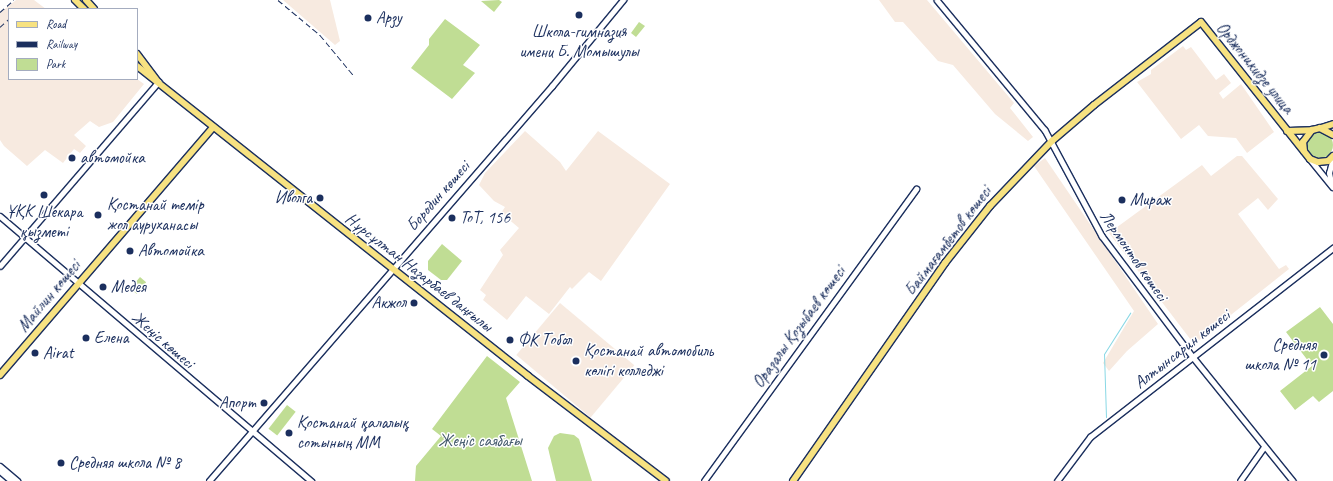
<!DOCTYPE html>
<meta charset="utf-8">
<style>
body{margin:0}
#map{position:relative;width:1333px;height:481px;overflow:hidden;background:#fff;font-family:Caveat,sans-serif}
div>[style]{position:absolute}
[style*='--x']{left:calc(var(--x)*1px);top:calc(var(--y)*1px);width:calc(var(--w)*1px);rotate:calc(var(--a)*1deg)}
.built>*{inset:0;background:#f7eae0;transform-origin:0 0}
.green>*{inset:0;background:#c0dd94;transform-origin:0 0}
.round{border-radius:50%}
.stream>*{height:1px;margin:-0.5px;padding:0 0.5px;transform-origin:0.5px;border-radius:0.5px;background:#89d8e5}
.roads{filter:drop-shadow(1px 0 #1b2f5e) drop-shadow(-1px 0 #1b2f5e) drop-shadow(0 1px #1b2f5e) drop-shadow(0 -1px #1b2f5e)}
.minor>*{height:4.5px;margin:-2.25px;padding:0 2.25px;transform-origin:2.25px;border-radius:2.25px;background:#fff}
.major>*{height:6px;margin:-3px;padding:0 3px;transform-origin:3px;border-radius:3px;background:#f7e281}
.rail>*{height:1px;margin-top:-0.5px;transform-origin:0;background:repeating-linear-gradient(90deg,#1b2f5e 0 6px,transparent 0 9px)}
.dots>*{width:11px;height:11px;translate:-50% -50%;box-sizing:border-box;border:2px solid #fff;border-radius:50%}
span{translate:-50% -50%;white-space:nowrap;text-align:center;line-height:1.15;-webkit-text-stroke:3px #fff;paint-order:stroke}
.poi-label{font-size:17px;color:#1b2f5e}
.left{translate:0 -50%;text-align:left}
.right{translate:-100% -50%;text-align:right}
.street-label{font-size:17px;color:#1b2f5e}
.park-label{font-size:17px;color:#445a6c}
.legend{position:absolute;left:8px;top:8px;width:130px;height:72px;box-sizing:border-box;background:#fff;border:1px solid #a4acbf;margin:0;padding:5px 7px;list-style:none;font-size:12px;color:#1b2f5e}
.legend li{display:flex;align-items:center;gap:8px;height:20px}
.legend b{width:20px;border:1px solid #a4acbf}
</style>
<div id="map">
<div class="built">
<div style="clip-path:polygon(16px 0,34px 0,46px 9px,9px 9px,9px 79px,137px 79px,144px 84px,113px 122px,99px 127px,90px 121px,74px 135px,86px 146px,80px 153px,74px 149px,63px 163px,45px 150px,27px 166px,4px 146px,0 140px,0 13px)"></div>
<div style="clip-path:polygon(283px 0,330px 0,340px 41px,335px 45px)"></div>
<div style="clip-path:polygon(879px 0,927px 0,1014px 103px,1010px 108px,1033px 137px,1028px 141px,995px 114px,953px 65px,938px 61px,903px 22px,895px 22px)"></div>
<div style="clip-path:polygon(1183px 46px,1186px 50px,1191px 47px,1216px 80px,1224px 74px,1231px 83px,1219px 93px,1223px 99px,1241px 84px,1274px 132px,1247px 153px,1236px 138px,1208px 136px,1199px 125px,1181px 139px,1137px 82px,1151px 74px,1151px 70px)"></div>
<div style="clip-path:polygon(525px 131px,560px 162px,566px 171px,598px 131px,670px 184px,601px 281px,589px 272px,572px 289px,570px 287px,549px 314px,526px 296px,507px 320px,483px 300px,486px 295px,480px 290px,503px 255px,500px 250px,519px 228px,501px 213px,505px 207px,494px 201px,479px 185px,485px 173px)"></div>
<div style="clip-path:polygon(1237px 156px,1242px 156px,1278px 199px,1268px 210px,1258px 198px,1238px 214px,1279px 269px,1286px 265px,1289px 269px,1194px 344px,1109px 233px,1202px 165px,1211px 176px)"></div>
<div style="clip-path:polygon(1045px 158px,1158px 324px,1127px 351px,1109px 371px,1103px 363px,1134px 311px,1034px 166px)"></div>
<div style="left:560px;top:303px;width:97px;height:68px;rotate:40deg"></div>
</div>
<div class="green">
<div style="clip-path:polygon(499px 0,502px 2px,494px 12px,481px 1px)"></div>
<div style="clip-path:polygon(445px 19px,480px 45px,463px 65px,475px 73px,452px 99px,411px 68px,429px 45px,429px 39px)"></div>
<div style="clip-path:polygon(639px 22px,645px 26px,636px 37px,631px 33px)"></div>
<div class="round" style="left:1307px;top:132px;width:26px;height:26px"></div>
<div style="clip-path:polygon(442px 244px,462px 261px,447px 280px,441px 280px,428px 270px,428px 261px)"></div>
<div style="left:140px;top:277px;width:8px;height:15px;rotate:40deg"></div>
<div style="clip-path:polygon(1320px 307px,1333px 324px,1333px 391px,1319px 402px,1313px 396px,1295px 410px,1280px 391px,1312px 366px,1286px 332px)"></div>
<div style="clip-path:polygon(487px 356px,520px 382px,506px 398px,532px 481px,415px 481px,416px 466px,441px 436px,432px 429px)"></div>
<div style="left:287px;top:405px;width:11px;height:30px;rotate:38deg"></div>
<div style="clip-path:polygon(560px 433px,574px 435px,579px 439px,592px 481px,556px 481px,548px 448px,554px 436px)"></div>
</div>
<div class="stream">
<div style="--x:1106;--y:417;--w:63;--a:-91.8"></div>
<div style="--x:1104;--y:354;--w:49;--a:-57.6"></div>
</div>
<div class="roads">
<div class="minor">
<div style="--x:937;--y:0;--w:169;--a:50.3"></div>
<div style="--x:1045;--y:130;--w:120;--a:61.7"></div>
<div style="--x:1102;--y:236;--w:151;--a:53.1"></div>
<div style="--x:1193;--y:357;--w:159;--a:51.1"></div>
<div style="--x:1310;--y:159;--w:36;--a:51"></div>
<div style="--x:1331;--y:183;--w:10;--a:-101"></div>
<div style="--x:1329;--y:173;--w:16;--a:-75"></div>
<div style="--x:0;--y:216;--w:409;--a:40.4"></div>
<div style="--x:0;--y:266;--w:243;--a:-49.3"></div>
<div style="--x:0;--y:466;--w:23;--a:40"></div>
<div style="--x:0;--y:471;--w:16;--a:40"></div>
<div style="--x:209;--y:481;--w:523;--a:-49.03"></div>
<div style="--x:552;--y:86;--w:112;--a:-50.5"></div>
<div style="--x:704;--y:481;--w:361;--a:-54"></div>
<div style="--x:1057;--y:481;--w:55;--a:-53.1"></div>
<div style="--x:1090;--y:437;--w:308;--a:-37.9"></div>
<div style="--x:1240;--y:481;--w:42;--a:-54.8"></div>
</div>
<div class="major">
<div style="--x:75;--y:0;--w:13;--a:45"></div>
<div style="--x:86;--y:0;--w:12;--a:48"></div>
<div style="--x:137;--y:54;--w:35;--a:53"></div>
<div style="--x:137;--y:66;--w:499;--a:38.4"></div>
<div style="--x:528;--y:376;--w:173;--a:37.3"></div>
<div style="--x:1321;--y:128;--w:13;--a:-18"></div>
<div style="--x:1287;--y:131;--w:25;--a:-2"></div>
<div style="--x:1304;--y:151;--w:9;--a:-96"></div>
<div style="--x:1303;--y:142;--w:15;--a:-53"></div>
<div style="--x:1312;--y:130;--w:8;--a:-14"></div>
<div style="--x:1320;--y:128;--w:15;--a:28"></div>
<div style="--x:0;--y:375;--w:327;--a:-49.3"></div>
<div style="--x:793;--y:481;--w:266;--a:-55.1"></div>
<div style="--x:945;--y:263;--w:73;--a:-51.7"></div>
<div style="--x:990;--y:206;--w:90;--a:-46.4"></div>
<div style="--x:1052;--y:141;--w:55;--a:-40.6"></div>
<div style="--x:1094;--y:105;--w:135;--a:-37.8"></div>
<div style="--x:1201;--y:22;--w:175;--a:51.5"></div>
<div style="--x:1310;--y:159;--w:9;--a:21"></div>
<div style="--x:1318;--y:162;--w:10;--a:-6"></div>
<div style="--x:1328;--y:161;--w:7;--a:-45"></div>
</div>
</div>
<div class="rail">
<div style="--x:278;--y:0;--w:55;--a:39.8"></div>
<div style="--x:320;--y:35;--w:53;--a:50.3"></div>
<div style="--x:19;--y:9;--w:2;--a:-27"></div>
<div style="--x:0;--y:12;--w:18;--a:-41"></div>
<div style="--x:0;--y:27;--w:12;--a:-42"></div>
</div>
<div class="dots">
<div style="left:579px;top:15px;background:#1b2f5e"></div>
<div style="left:368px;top:18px;background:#1b2f5e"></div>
<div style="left:72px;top:158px;background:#1b2f5e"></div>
<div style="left:44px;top:195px;background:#1b2f5e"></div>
<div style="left:320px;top:198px;background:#1b2f5e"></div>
<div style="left:1122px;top:200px;background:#1b2f5e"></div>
<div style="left:98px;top:215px;background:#1b2f5e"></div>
<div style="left:452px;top:218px;background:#1b2f5e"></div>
<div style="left:130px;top:251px;background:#1b2f5e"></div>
<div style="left:103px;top:287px;background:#1b2f5e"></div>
<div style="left:414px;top:303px;background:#1b2f5e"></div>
<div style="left:86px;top:338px;background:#1b2f5e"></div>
<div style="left:510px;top:340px;background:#1b2f5e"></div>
<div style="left:35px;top:353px;background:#1b2f5e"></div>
<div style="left:1324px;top:355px;background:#1b2f5e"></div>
<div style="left:576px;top:361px;background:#1b2f5e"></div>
<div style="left:264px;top:403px;background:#1b2f5e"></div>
<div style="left:289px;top:433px;background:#1b2f5e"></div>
<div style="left:61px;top:463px;background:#1b2f5e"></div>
</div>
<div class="poi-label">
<span class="left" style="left:376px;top:18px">Арзу</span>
<span style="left:579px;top:42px">Школа-гимназия<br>имени Б. Момышулы</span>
<span class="left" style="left:80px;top:158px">автомойка</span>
<span class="right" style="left:312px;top:198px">Иволга</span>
<span class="left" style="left:1130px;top:200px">Мираж</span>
<span class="left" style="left:107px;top:215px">Қостанай темір<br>жол ауруханасы</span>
<span style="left:44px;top:222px">ҰҚК Шекара<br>қызметі</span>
<span class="left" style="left:460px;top:218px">ТоТ, 156</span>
<span class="left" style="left:138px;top:251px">Автомойка</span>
<span class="left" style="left:111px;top:287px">Медея</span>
<span class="right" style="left:406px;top:303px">Акжол</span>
<span class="left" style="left:94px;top:338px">Елена</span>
<span class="left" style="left:518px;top:340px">ФК Тобол</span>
<span class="right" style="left:1316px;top:355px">Средняя<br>школа № 11</span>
<span class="left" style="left:584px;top:361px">Қостанай автомобиль<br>көлігі колледжі</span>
<span class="left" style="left:43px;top:353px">Airat</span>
<span class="right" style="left:256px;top:403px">Апорт</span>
<span class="left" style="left:297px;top:433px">Қостанай қалалық<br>сотының ММ</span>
<span class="left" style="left:69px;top:463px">Средняя школа № 8</span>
</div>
<div class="street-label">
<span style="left:1255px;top:68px;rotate:51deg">Орджоникидзе улица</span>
<span style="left:438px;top:196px;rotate:-49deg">Бородин көшесі</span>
<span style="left:948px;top:241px;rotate:-53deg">Баймағамбетов көшесі</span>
<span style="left:1134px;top:256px;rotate:55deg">Лермонтов көшесі</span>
<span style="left:419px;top:272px;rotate:38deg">Нұрсұлтан Назарбаев даңғылы</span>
<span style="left:49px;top:296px;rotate:-50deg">Майлин көшесі</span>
<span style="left:799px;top:327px;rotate:-54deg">Оразалы Қозыбаев көшесі</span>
<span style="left:163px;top:340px;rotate:41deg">Жеңіс көшесі</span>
<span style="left:1182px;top:349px;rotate:-38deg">Алтынсарин көшесі</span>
</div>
<div class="park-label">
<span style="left:480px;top:441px">Жеңіс саябағы</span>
</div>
<ul class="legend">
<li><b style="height:5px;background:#f7e281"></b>Road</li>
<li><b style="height:5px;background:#1b2f5e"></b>Railway</li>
<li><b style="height:11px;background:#c0dd94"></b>Park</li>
</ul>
</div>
